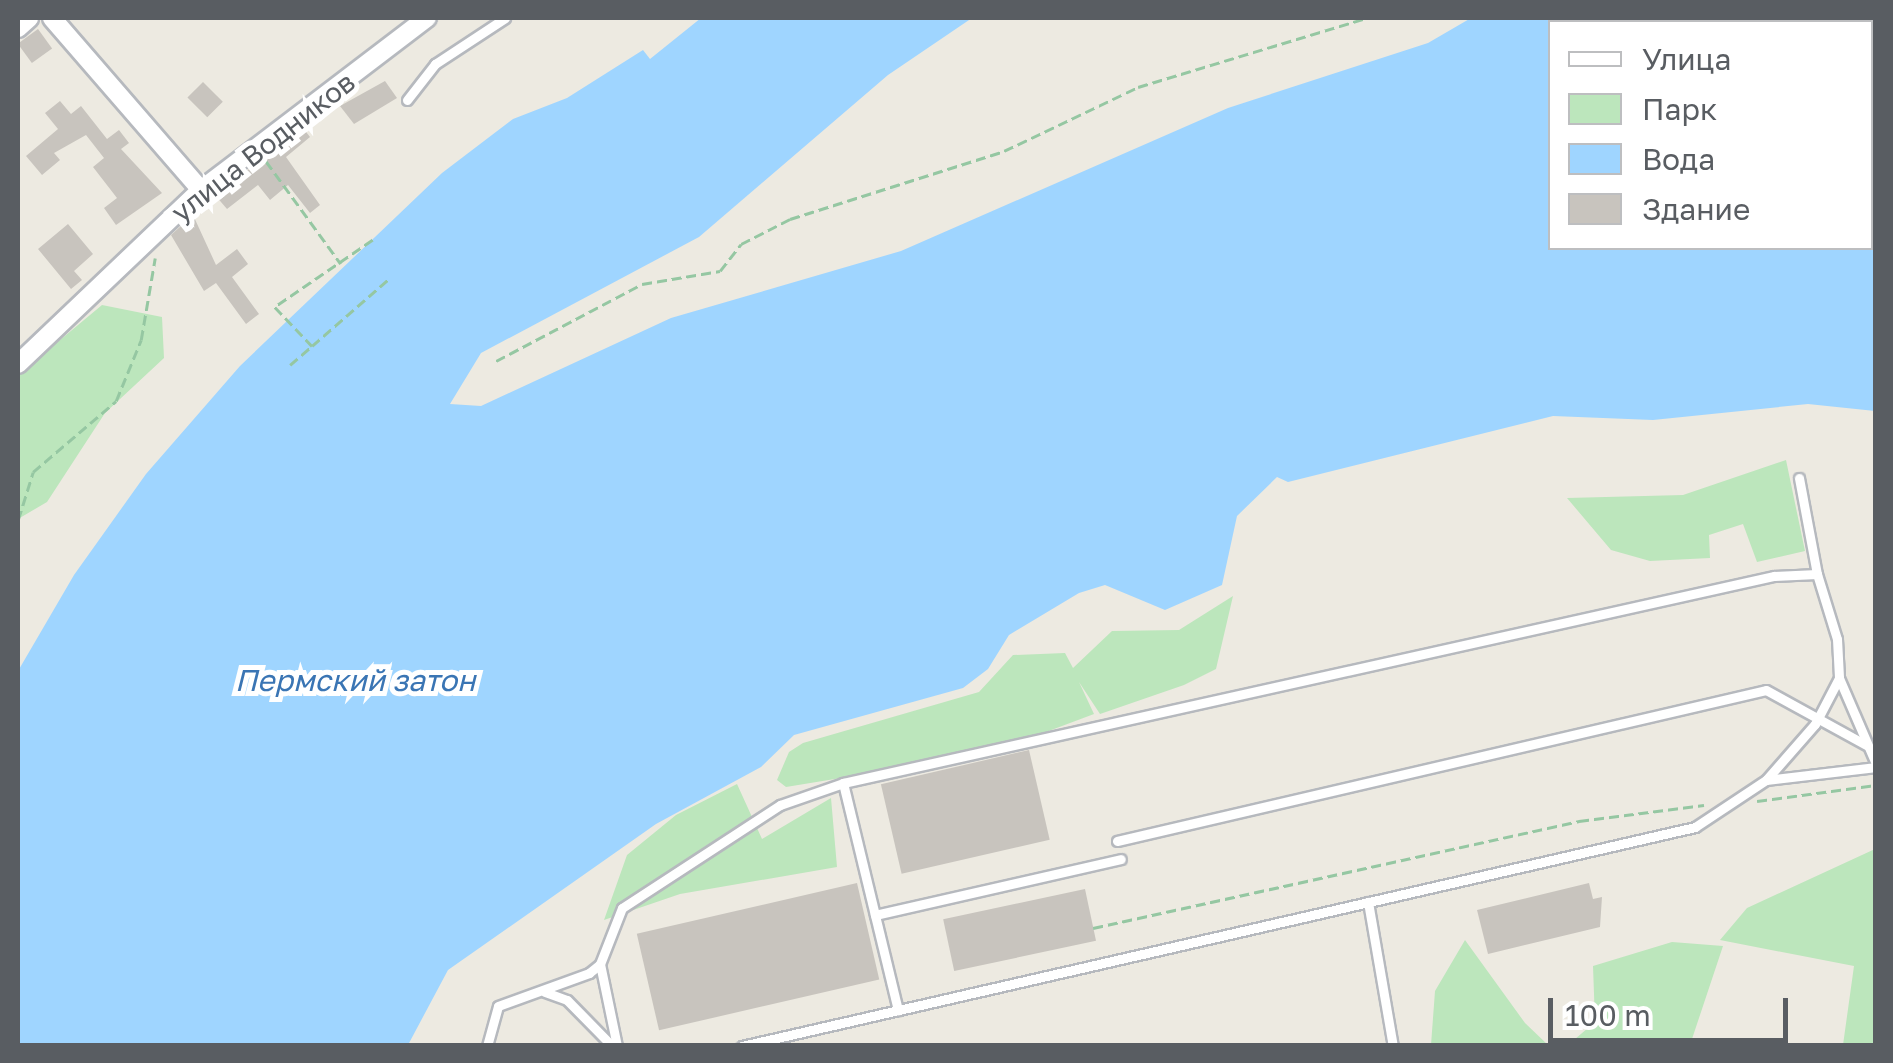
<!DOCTYPE html>
<meta charset="utf-8">
<style>
body{margin:0}
#map{position:relative;width:1893px;height:1063px;overflow:hidden;background:#edeae1;font-family:"Golos Text",sans-serif}
div>[style]{position:absolute}
[style*='--x']{left:calc(var(--x)*1px);top:calc(var(--y)*1px);width:calc(var(--w)*1px);rotate:calc(var(--a)*1deg)}
.green>*{inset:0;background:#bce6bc}
.water>*{inset:0;background:#9fd5ff}
.building>*{inset:0;background:#c8c4be;transform-origin:0 0}
.path>*{height:2.5px;margin-top:-1.25px;transform-origin:0;background:repeating-linear-gradient(90deg,#95c7a2 0 10px,transparent 0 15px)}
.roads{filter:drop-shadow(2px 0 #b6b9be) drop-shadow(-2px 0 #b6b9be) drop-shadow(0 2px #b6b9be) drop-shadow(0 -2px #b6b9be)}
.lane>*{height:9px;margin:-4.5px;padding:0 4.5px;transform-origin:4.5px;border-radius:4.5px;background:#fff}
.street>*{height:18px;margin:-9px;padding:0 9px;transform-origin:9px;border-radius:9px;background:#fff}
span{translate:-50% -50%;white-space:nowrap;text-align:center;line-height:1.15;-webkit-text-stroke:10px #fff;paint-order:stroke}
.street-label{font-size:28px;color:#595d62}
.water-label{font-size:30px;color:#3a75b4;font-style:italic}
.frame{position:absolute;inset:0;border:20px solid #595d62;pointer-events:none}
.legend{position:absolute;left:1548px;top:20px;width:325px;height:230px;box-sizing:border-box;background:#fff;border:2px solid #bdbec0;margin:0;padding:12px 18px;list-style:none;font-size:30px;color:#595d62}
.legend li{display:flex;align-items:center;gap:20px;height:50px}
.legend b{width:50px;border:2px solid #bdbec0}
.scale{position:absolute;left:1548px;top:998px;width:240px;height:45px;box-sizing:border-box;border:5px solid #595d62;border-top:0;padding-left:12px;font-size:30px;line-height:35px;white-space:nowrap;color:#595d62;-webkit-text-stroke:8px #fff;paint-order:stroke}
</style>
<div id="map">
<div class="green">
<div style="clip-path:polygon(102px 305px,162px 317px,164px 358px,105px 413px,47px 502px,18px 519px,18px 375px)"></div>
<div style="clip-path:polygon(1786px 460px,1805px 551px,1757px 562px,1743px 524px,1709px 535px,1710px 558px,1650px 561px,1611px 550px,1567px 498px,1683px 495px)"></div>
<div style="clip-path:polygon(1233px 596px,1216px 669px,1184px 685px,1100px 714px,1079px 682px,1094px 714px,987px 754px,786px 787px,777px 780px,789px 752px,803px 743px,979px 692px,1013px 655px,1065px 653px,1073px 668px,1112px 631px,1179px 630px)"></div>
<div style="clip-path:polygon(737px 784px,762px 839px,831px 798px,837px 867px,680px 894px,604px 920px,627px 855px,676px 815px)"></div>
<div style="clip-path:polygon(1875px 849px,1875px 1043px,1843px 1045px,1854px 966px,1720px 940px,1747px 908px)"></div>
<div style="clip-path:polygon(1465px 940px,1525px 1023px,1548px 1045px,1431px 1045px,1435px 991px)"></div>
<div style="clip-path:polygon(1672px 942px,1723px 946px,1690px 1045px,1568px 1045px,1595px 1022px,1593px 966px)"></div>
</div>
<div class="water">
<div style="clip-path:polygon(evenodd,701px 18px,972px 18px,888px 75px,699px 237px,481px 353px,450px 404px,481px 406px,671px 318px,901px 251px,1228px 108px,1428px 43px,1471px 18px,1875px 18px,1875px 411px,1808px 404px,1653px 420px,1553px 416px,1288px 482px,1277px 477px,1237px 516px,1222px 585px,1165px 610px,1105px 585px,1079px 593px,1009px 635px,988px 669px,963px 688px,794px 735px,761px 767px,656px 824px,448px 970px,408px 1045px,18px 1045px,18px 671px,74px 575px,146px 474px,240px 366px,442px 173px,513px 119px,567px 98px,643px 50px,650px 59px,701px 18px,1550px 22px,1870px 22px,1870px 248px,1550px 248px,1550px 22px)"></div>
</div>
<div class="building">
<div style="left:38px;top:29px;width:24px;height:25px;rotate:54deg"></div>
<div style="clip-path:polygon(385px 81px,397px 98px,354px 124px,340px 106px)"></div>
<div style="left:203px;top:82px;width:28px;height:22px;rotate:45deg"></div>
<div style="clip-path:polygon(60px 101px,71px 114px,81px 106px,107px 139px,119px 130px,129px 143px,121px 149px,162px 193px,116px 225px,104px 208px,117px 198px,93px 167px,104px 158px,86px 135px,54px 153px,60px 160px,42px 175px,26px 156px,58px 129px,45px 113px)"></div>
<div style="clip-path:polygon(303px 128px,310px 137px,286px 157px,320px 205px,310px 213px,288px 185px,270px 200px,258px 185px,227px 209px,215px 195px)"></div>
<div style="clip-path:polygon(193px 215px,216px 265px,237px 249px,248px 264px,232px 277px,259px 314px,246px 324px,216px 283px,204px 291px,171px 235px)"></div>
<div style="clip-path:polygon(68px 224px,93px 254px,74px 271px,82px 280px,71px 289px,38px 249px)"></div>
<div style="left:1029px;top:750px;width:92px;height:152px;rotate:77deg"></div>
<div style="left:857px;top:883px;width:99px;height:226px;rotate:77deg"></div>
<div style="clip-path:polygon(1589px 883px,1593px 899px,1602px 897px,1600px 927px,1488px 954px,1477px 910px)"></div>
<div style="left:1085px;top:889px;width:53px;height:145px;rotate:78deg"></div>
</div>
<div class="path">
<div style="--x:266;--y:161;--w:127;--a:53.9"></div>
<div style="--x:373;--y:240;--w:119;--a:145.6"></div>
<div style="--x:275;--y:307;--w:54;--a:46.5"></div>
<div style="--x:312;--y:346;--w:103;--a:-41.1"></div>
<div style="--x:496;--y:361;--w:165;--a:-27.8"></div>
<div style="--x:642;--y:284;--w:79;--a:-9.5"></div>
<div style="--x:720;--y:271;--w:34;--a:-52"></div>
<div style="--x:741;--y:244;--w:55;--a:-27"></div>
<div style="--x:790;--y:219;--w:225;--a:-17.6"></div>
<div style="--x:1004;--y:151;--w:148;--a:-25.5"></div>
<div style="--x:1138;--y:87;--w:239;--a:-16.8"></div>
<div style="--x:290;--y:365;--w:28;--a:-41"></div>
<div style="--x:18;--y:520;--w:50;--a:-72.6"></div>
<div style="--x:33;--y:472;--w:109;--a:-40.5"></div>
<div style="--x:116;--y:401;--w:66;--a:-67.7"></div>
<div style="--x:141;--y:340;--w:83;--a:-80.3"></div>
<div style="--x:1757;--y:801;--w:120;--a:-7.7"></div>
<div style="--x:1093;--y:928;--w:498;--a:-12.4"></div>
<div style="--x:1579;--y:821;--w:126;--a:-7.3"></div>
</div>
<div class="roads">
<div class="lane">
<div style="--x:407;--y:100;--w:46;--a:-52.1"></div>
<div style="--x:435;--y:64;--w:84;--a:-33.3"></div>
<div style="--x:1799;--y:478;--w:98;--a:79.4"></div>
<div style="--x:1766;--y:780;--w:74;--a:-48.8"></div>
<div style="--x:1815;--y:724;--w:52;--a:-62.4"></div>
<div style="--x:843;--y:783;--w:234;--a:76.4"></div>
<div style="--x:1117;--y:841;--w:666;--a:-13.1"></div>
<div style="--x:1766;--y:690;--w:114;--a:28.8"></div>
<div style="--x:1368;--y:902;--w:146;--a:80.2"></div>
<div style="--x:875;--y:915;--w:252;--a:-12.8"></div>
<div style="--x:600;--y:964;--w:84;--a:78.3"></div>
<div style="--x:545;--y:992;--w:23;--a:20"></div>
<div style="--x:567;--y:1000;--w:64;--a:45.6"></div>
<div style="--x:487;--y:1046;--w:41;--a:-74.6"></div>
<div style="--x:498;--y:1006;--w:97;--a:-19.9"></div>
<div style="--x:589;--y:973;--w:14;--a:-39"></div>
<div style="--x:600;--y:964;--w:60;--a:-68.6"></div>
<div style="--x:622;--y:908;--w:189;--a:-33.1"></div>
<div style="--x:780;--y:805;--w:67;--a:-19.2"></div>
<div style="--x:843;--y:783;--w:954;--a:-12.54"></div>
<div style="--x:1774;--y:576;--w:43;--a:-2.7"></div>
<div style="--x:1817;--y:574;--w:68;--a:72.9"></div>
<div style="--x:1837;--y:639;--w:39;--a:87"></div>
<div style="--x:1839;--y:678;--w:94;--a:66.7"></div>
<div style="--x:742;--y:1046;--w:978;--a:-12.94"></div>
<div style="--x:1695;--y:827;--w:85;--a:-33.5"></div>
<div style="--x:1766;--y:780;--w:111;--a:-6.7"></div>
</div>
<div class="street">
<div style="--x:52;--y:18;--w:228;--a:49.1"></div>
<div style="--x:18;--y:28;--w:15;--a:-42"></div>
<div style="--x:18;--y:364;--w:253;--a:-43.6"></div>
<div style="--x:201;--y:190;--w:284;--a:-37.3"></div>
</div>
</div>
<div class="street-label">
<span style="left:263px;top:147px;rotate:-38deg">улица Водников</span>
</div>
<div class="water-label">
<span style="left:355px;top:680px">Пермский затон</span>
</div>
<div class="frame"></div>
<ul class="legend">
<li><b style="height:12px;background:#fff"></b>Улица</li>
<li><b style="height:28px;background:#bce6bc"></b>Парк</li>
<li><b style="height:28px;background:#9fd5ff"></b>Вода</li>
<li><b style="height:28px;background:#c8c4be"></b>Здание</li>
</ul>
<div class="scale">100 m</div>
</div>
